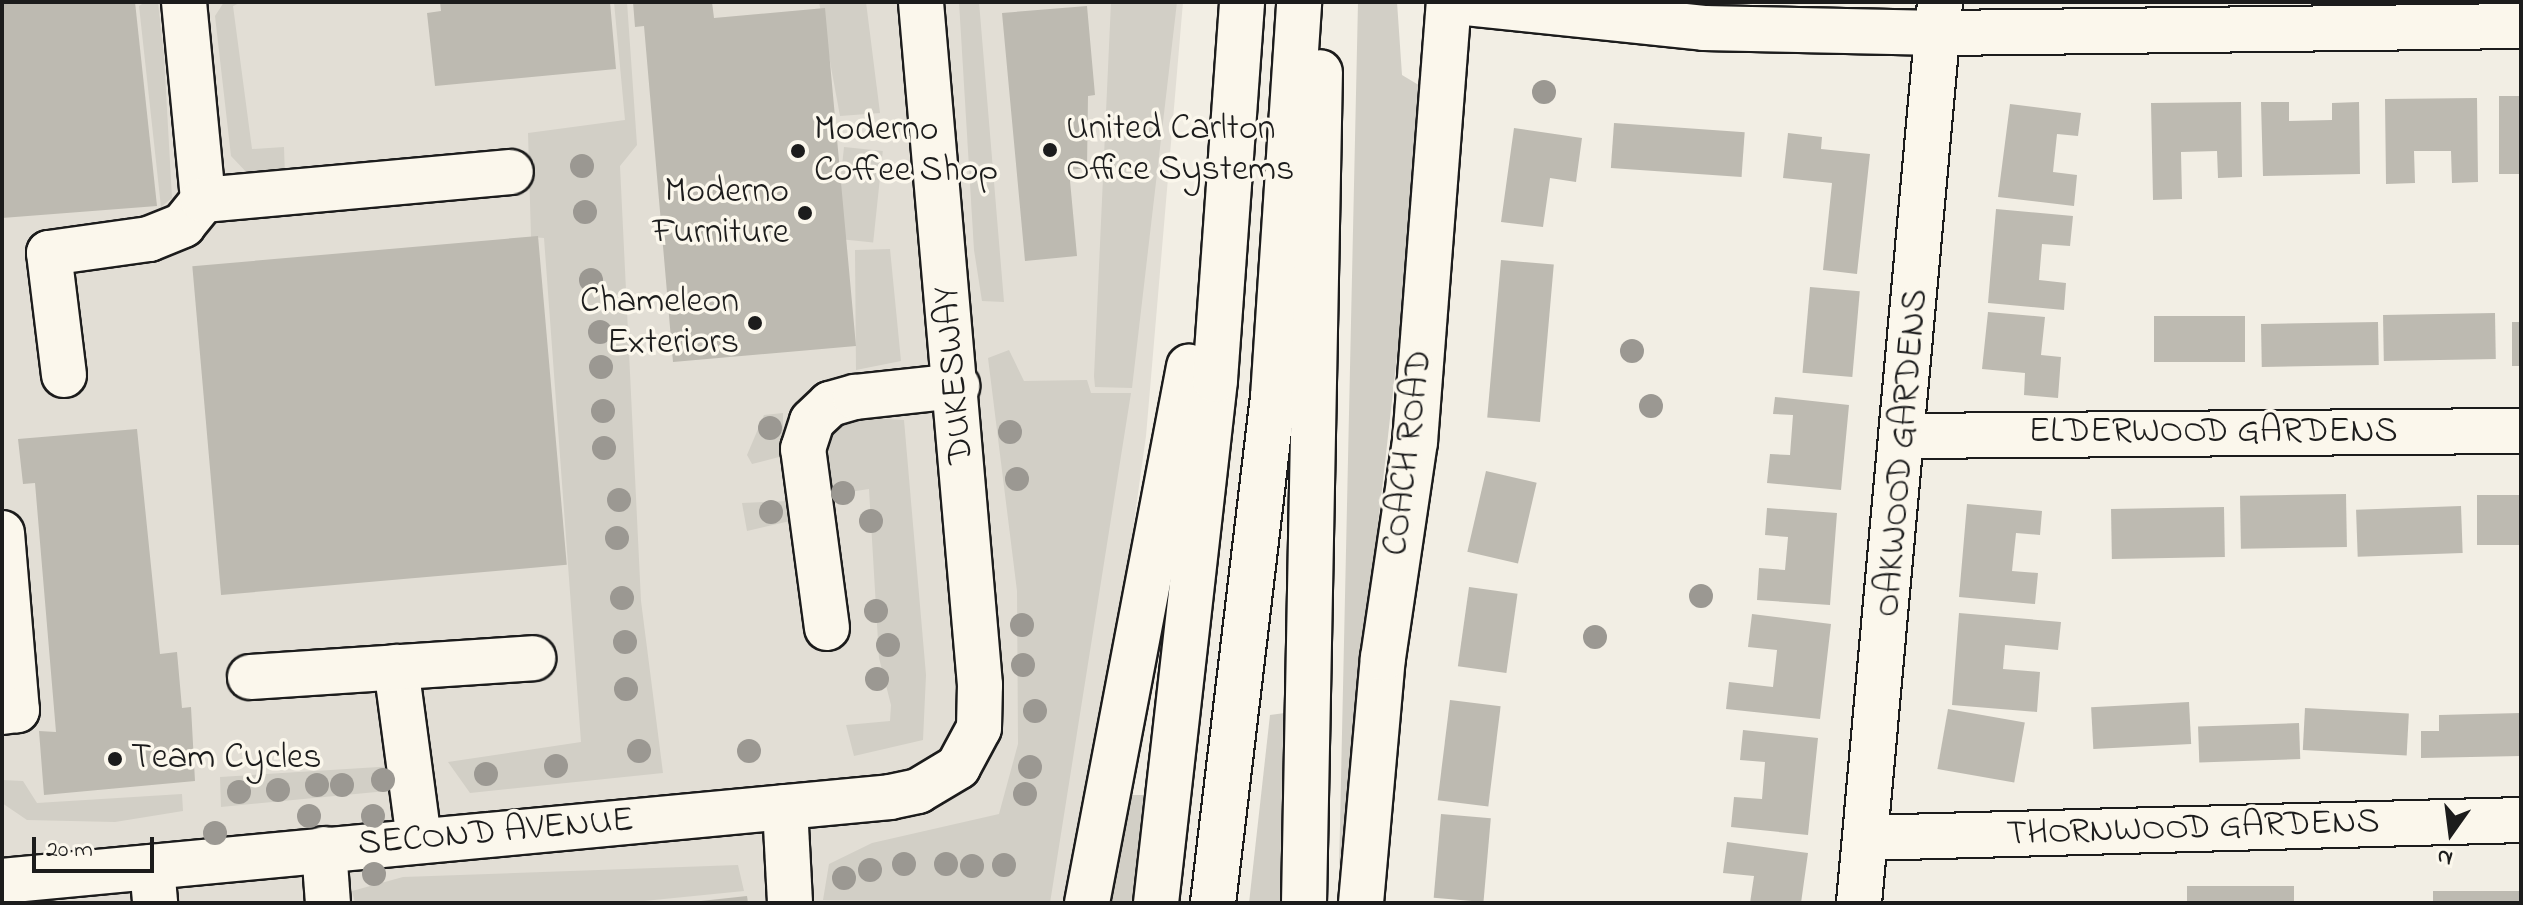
<!DOCTYPE html>
<style>
body{margin:0}
#map{position:relative;width:2523px;height:905px;overflow:hidden;background:#f2eee4;font-family:"Indie Flower",sans-serif}
div>[style]{position:absolute}
[style*='--x']{left:calc(var(--x)*1px);top:calc(var(--y)*1px);width:calc(var(--w)*1px);rotate:calc(var(--a)*1deg)}
.built>*{inset:0;background:#e2ded5}
.green>*{inset:0;background:#d2cfc6;transform-origin:0 0}
.building>*{inset:0;background:#bdbab1;transform-origin:0 0}
.roads{filter:drop-shadow(2px 0 #1c1c1c) drop-shadow(-2px 0 #1c1c1c) drop-shadow(0 2px #1c1c1c) drop-shadow(0 -2px #1c1c1c)}
.minor>*{height:44px;margin:-22px;padding:0 22px;transform-origin:22px;border-radius:22px;background:#fbf7ec}
.highway>*{height:44px;margin:-22px;padding:0 22px;transform-origin:22px;border-radius:22px;background:#fbf7ec}
.trees>*{width:24px;height:24px;margin:-12px;border-radius:50%;background:#9b9892}
.dots>*{width:22px;height:22px;translate:-50% -50%;box-sizing:border-box;border:4px solid #fbf7ec;border-radius:50%}
span{translate:-50% -50%;white-space:nowrap;text-align:center;line-height:1.15;-webkit-text-stroke:7px #fbf7ec;paint-order:stroke}
.poi-label{font-size:36px;color:#1c1c1c}
.left{translate:0 -50%;text-align:left}
.right{translate:-100% -50%;text-align:right}
.street-label{font-size:36px;color:#1c1c1c}
.frame{position:absolute;inset:0;border:4px solid #1c1c1c;pointer-events:none}
.north{position:absolute;left:2411px;top:793px;width:80px;height:80px;-webkit-text-stroke:6px #fbf7ec;paint-order:stroke;rotate:194deg;font-size:22px;font-weight:700;line-height:32px;text-align:center;color:#1c1c1c}
.north::after{content:'';display:block;margin:auto;width:28px;height:36px;background:#1c1c1c;clip-path:polygon(50% 0,100% 100%,50% 72%,0 100%)}
.scale{position:absolute;left:32px;top:837px;width:122px;height:36px;box-sizing:border-box;border:4px solid #1c1c1c;border-top:0;padding-left:10px;font-size:24px;line-height:28px;white-space:nowrap;color:#1c1c1c;-webkit-text-stroke:6px #fbf7ec;paint-order:stroke}
</style>
<div id="map">
<div class="built">
<div style="clip-path:polygon(2px 2px,1183px 2px,1146px 436px,1118px 637px,1064px 903px,2px 903px)"></div>
</div>
<div class="green">
<div style="clip-path:polygon(145px 2px,158px 2px,164px 56px,172px 198px,161px 207px,139px 6px)"></div>
<div style="clip-path:polygon(224px 2px,242px 2px,233px 6px,252px 149px,284px 147px,285px 178px,250px 176px,231px 156px,215px 16px)"></div>
<div style="clip-path:polygon(614px 2px,627px 2px,637px 145px,620px 166px,641px 601px,663px 773px,470px 793px,448px 762px,581px 742px,544px 238px,531px 237px,528px 133px,625px 120px)"></div>
<div style="clip-path:polygon(819px 2px,866px 2px,880px 113px,840px 116px)"></div>
<div style="clip-path:polygon(959px 2px,979px 2px,1004px 302px,982px 301px,974px 250px)"></div>
<div style="clip-path:polygon(1111px 2px,1177px 2px,1132px 388px,1095px 387px,1094px 376px)"></div>
<div style="clip-path:polygon(1358px 2px,1397px 2px,1402px 75px,1427px 90px,1339px 871px)"></div>
<div style="left:844px;top:147px;width:39px;height:92px;rotate:6deg"></div>
<div style="clip-path:polygon(890px 249px,901px 361px,856px 370px,855px 250px)"></div>
<div style="clip-path:polygon(1009px 350px,1024px 381px,1087px 380px,1091px 393px,1131px 393px,1050px 903px,823px 900px,829px 864px,872px 843px,999px 814px,1018px 744px,1017px 591px,988px 358px)"></div>
<div style="clip-path:polygon(783px 413px,783px 456px,752px 464px,747px 455px,764px 415px)"></div>
<div style="clip-path:polygon(852px 417px,904px 420px,926px 675px,923px 740px,854px 756px,846px 725px,890px 721px,891px 705px,879px 658px,869px 489px,843px 493px,824px 485px,822px 441px)"></div>
<div style="clip-path:polygon(789px 501px,790px 521px,747px 531px,742px 503px)"></div>
<div style="clip-path:polygon(1292px 712px,1283px 903px,1249px 903px,1270px 715px)"></div>
<div style="clip-path:polygon(395px 766px,397px 790px,221px 807px,220px 777px)"></div>
<div style="clip-path:polygon(2px 780px,23px 781px,37px 803px,182px 794px,183px 811px,115px 822px,27px 820px,2px 803px)"></div>
<div style="clip-path:polygon(1127px 795px,1154px 795px,1141px 903px,1108px 903px)"></div>
<div style="clip-path:polygon(738px 865px,744px 891px,624px 903px,355px 903px,352px 891px,403px 877px)"></div>
</div>
<div class="building">
<div style="clip-path:polygon(2px 2px,135px 2px,157px 206px,2px 218px)"></div>
<div style="clip-path:polygon(440px 2px,610px 2px,616px 69px,435px 86px,427px 13px,441px 11px)"></div>
<div style="clip-path:polygon(633px 2px,712px 2px,714px 18px,825px 8px,856px 346px,673px 362px,644px 26px,635px 27px)"></div>
<div style="clip-path:polygon(1087px 6px,1095px 95px,1088px 96px,1087px 168px,1069px 170px,1077px 256px,1025px 261px,1002px 13px)"></div>
<div style="left:2499px;top:96px;width:22px;height:78px"></div>
<div style="clip-path:polygon(2477px 98px,2478px 182px,2452px 183px,2451px 151px,2414px 151px,2415px 183px,2386px 184px,2385px 99px)"></div>
<div style="clip-path:polygon(2241px 102px,2242px 177px,2218px 178px,2217px 151px,2181px 152px,2182px 199px,2153px 200px,2151px 103px)"></div>
<div style="clip-path:polygon(2261px 102px,2289px 102px,2289px 121px,2332px 120px,2332px 103px,2359px 102px,2360px 174px,2263px 176px)"></div>
<div style="clip-path:polygon(2010px 104px,2081px 113px,2078px 136px,2057px 134px,2053px 172px,2077px 175px,2074px 206px,1998px 197px)"></div>
<div style="left:1614px;top:123px;width:131px;height:45px;rotate:4deg"></div>
<div style="clip-path:polygon(1514px 128px,1582px 138px,1576px 182px,1550px 178px,1543px 227px,1501px 222px)"></div>
<div style="clip-path:polygon(1788px 133px,1822px 137px,1821px 149px,1870px 154px,1857px 274px,1823px 270px,1832px 183px,1783px 178px)"></div>
<div style="clip-path:polygon(1996px 209px,2073px 216px,2070px 246px,2042px 244px,2039px 280px,2066px 283px,2064px 310px,1988px 303px)"></div>
<div style="left:538px;top:236px;width:330px;height:347px;rotate:85deg"></div>
<div style="left:1501px;top:260px;width:53px;height:158px;rotate:5deg"></div>
<div style="left:1810px;top:287px;width:50px;height:86px;rotate:5deg"></div>
<div style="clip-path:polygon(1988px 312px,2045px 317px,2041px 355px,2061px 357px,2058px 398px,2024px 395px,2025px 373px,1982px 369px)"></div>
<div style="left:2495px;top:313px;width:46px;height:112px;rotate:89deg"></div>
<div style="left:2245px;top:316px;width:46px;height:91px;rotate:90deg"></div>
<div style="left:2378px;top:322px;width:43px;height:117px;rotate:89deg"></div>
<div style="left:2512px;top:322px;width:9px;height:44px"></div>
<div style="clip-path:polygon(1775px 397px,1849px 405px,1841px 490px,1767px 483px,1770px 454px,1790px 455px,1793px 415px,1773px 414px)"></div>
<div style="clip-path:polygon(137px 429px,160px 654px,177px 652px,182px 708px,191px 707px,195px 781px,44px 795px,39px 731px,56px 732px,35px 483px,23px 484px,18px 439px)"></div>
<div style="left:1486px;top:471px;width:52px;height:83px;rotate:13deg"></div>
<div style="left:2346px;top:494px;width:53px;height:106px;rotate:89deg"></div>
<div style="left:2477px;top:495px;width:44px;height:50px"></div>
<div style="clip-path:polygon(1967px 504px,2042px 511px,2040px 535px,2016px 533px,2012px 571px,2038px 573px,2035px 604px,1959px 597px)"></div>
<div style="left:2461px;top:506px;width:47px;height:105px;rotate:88deg"></div>
<div style="left:2224px;top:507px;width:50px;height:113px;rotate:89deg"></div>
<div style="clip-path:polygon(1767px 508px,1837px 513px,1830px 605px,1757px 600px,1759px 568px,1785px 570px,1788px 537px,1765px 535px)"></div>
<div style="left:1469px;top:587px;width:49px;height:80px;rotate:8deg"></div>
<div style="clip-path:polygon(1959px 613px,2061px 622px,2058px 650px,2005px 645px,2003px 669px,2040px 672px,2037px 712px,1952px 705px)"></div>
<div style="clip-path:polygon(1752px 614px,1831px 624px,1820px 719px,1726px 709px,1729px 682px,1773px 687px,1777px 650px,1748px 647px)"></div>
<div style="left:1450px;top:700px;width:51px;height:101px;rotate:7deg"></div>
<div style="left:2189px;top:702px;width:42px;height:98px;rotate:87deg"></div>
<div style="left:2305px;top:708px;width:104px;height:42px;rotate:3deg"></div>
<div style="left:1948px;top:709px;width:78px;height:61px;rotate:10deg"></div>
<div style="clip-path:polygon(2521px 713px,2521px 756px,2421px 758px,2421px 731px,2439px 731px,2439px 715px)"></div>
<div style="left:2299px;top:723px;width:36px;height:101px;rotate:88deg"></div>
<div style="clip-path:polygon(1743px 730px,1818px 738px,1808px 835px,1731px 827px,1734px 797px,1762px 799px,1765px 762px,1740px 760px)"></div>
<div style="left:1441px;top:814px;width:50px;height:84px;rotate:5deg"></div>
<div style="clip-path:polygon(1727px 842px,1808px 853px,1801px 903px,1750px 903px,1754px 876px,1723px 873px)"></div>
<div style="left:2294px;top:886px;width:17px;height:107px;rotate:90deg"></div>
<div style="left:2433px;top:891px;width:88px;height:12px"></div>
<div style="clip-path:polygon(747px 896px,748px 903px,701px 903px,701px 901px)"></div>
</div>
<div class="roads">
<div class="minor">
<div style="--x:184;--y:2;--w:199;--a:84.5"></div>
<div style="--x:1457;--y:2;--w:248;--a:6"></div>
<div style="--x:1704;--y:28;--w:236;--a:1.2"></div>
<div style="--x:1940;--y:33;--w:581;--a:-0.69"></div>
<div style="--x:64;--y:375;--w:123;--a:-97"></div>
<div style="--x:49;--y:253;--w:101;--a:-8"></div>
<div style="--x:149;--y:239;--w:37;--a:-22"></div>
<div style="--x:183;--y:225;--w:32;--a:-51"></div>
<div style="--x:203;--y:200;--w:309;--a:-5.2"></div>
<div style="--x:1906;--y:436;--w:615;--a:-0.47"></div>
<div style="--x:2;--y:533;--w:178;--a:85.2"></div>
<div style="--x:17;--y:710;--w:15;--a:172"></div>
<div style="--x:827;--y:628;--w:181;--a:-97.6"></div>
<div style="--x:803;--y:449;--w:29;--a:-72"></div>
<div style="--x:812;--y:421;--w:25;--a:-43"></div>
<div style="--x:830;--y:404;--w:26;--a:-16"></div>
<div style="--x:855;--y:397;--w:103;--a:-6.2"></div>
<div style="--x:396;--y:667;--w:174;--a:82.4"></div>
<div style="--x:250;--y:677;--w:284;--a:-3.8"></div>
<div style="--x:785;--y:807;--w:96;--a:87"></div>
<div style="--x:1865;--y:838;--w:656;--a:-1.57"></div>
<div style="--x:324;--y:849;--w:54;--a:85.8"></div>
<div style="--x:152;--y:867;--w:36;--a:85"></div>
<div style="--x:2;--y:881;--w:892;--a:-5.4"></div>
<div style="--x:890;--y:797;--w:29;--a:-12"></div>
<div style="--x:918;--y:791;--w:47;--a:-31"></div>
<div style="--x:958;--y:767;--w:44;--a:-61.7"></div>
<div style="--x:979;--y:728;--w:43;--a:-88.7"></div>
<div style="--x:980;--y:685;--w:686;--a:-94.94"></div>
<div style="--x:1361;--y:903;--w:246;--a:-84.9"></div>
<div style="--x:1383;--y:658;--w:218;--a:-81.6"></div>
<div style="--x:1415;--y:442;--w:441;--a:-85.6"></div>
<div style="--x:1859;--y:903;--w:905;--a:-84.86"></div>
</div>
<div class="highway">
<div style="--x:1087;--y:903;--w:546;--a:-79.23"></div>
<div style="--x:1156;--y:903;--w:526;--a:-83.56"></div>
<div style="--x:1215;--y:380;--w:379;--a:-85.9"></div>
<div style="--x:1213;--y:903;--w:510;--a:-83.24"></div>
<div style="--x:1273;--y:397;--w:396;--a:-86.2"></div>
<div style="--x:1304;--y:903;--w:831;--a:-88.9"></div>
</div>
</div>
<div class="trees">
<div style="left:1544px;top:92px"></div>
<div style="left:582px;top:166px"></div>
<div style="left:585px;top:212px"></div>
<div style="left:591px;top:280px"></div>
<div style="left:600px;top:332px"></div>
<div style="left:1632px;top:351px"></div>
<div style="left:601px;top:367px"></div>
<div style="left:1651px;top:406px"></div>
<div style="left:603px;top:411px"></div>
<div style="left:770px;top:428px"></div>
<div style="left:1010px;top:432px"></div>
<div style="left:604px;top:448px"></div>
<div style="left:1017px;top:479px"></div>
<div style="left:843px;top:493px"></div>
<div style="left:619px;top:500px"></div>
<div style="left:771px;top:512px"></div>
<div style="left:871px;top:521px"></div>
<div style="left:617px;top:538px"></div>
<div style="left:1701px;top:596px"></div>
<div style="left:622px;top:598px"></div>
<div style="left:876px;top:611px"></div>
<div style="left:1022px;top:625px"></div>
<div style="left:1595px;top:637px"></div>
<div style="left:625px;top:642px"></div>
<div style="left:888px;top:645px"></div>
<div style="left:1023px;top:665px"></div>
<div style="left:877px;top:679px"></div>
<div style="left:626px;top:689px"></div>
<div style="left:1035px;top:711px"></div>
<div style="left:639px;top:751px"></div>
<div style="left:749px;top:751px"></div>
<div style="left:556px;top:766px"></div>
<div style="left:1030px;top:767px"></div>
<div style="left:486px;top:774px"></div>
<div style="left:383px;top:780px"></div>
<div style="left:317px;top:785px"></div>
<div style="left:342px;top:785px"></div>
<div style="left:278px;top:790px"></div>
<div style="left:239px;top:792px"></div>
<div style="left:1025px;top:794px"></div>
<div style="left:309px;top:816px"></div>
<div style="left:373px;top:816px"></div>
<div style="left:215px;top:833px"></div>
<div style="left:904px;top:864px"></div>
<div style="left:946px;top:864px"></div>
<div style="left:1004px;top:865px"></div>
<div style="left:972px;top:866px"></div>
<div style="left:870px;top:870px"></div>
<div style="left:374px;top:874px"></div>
<div style="left:844px;top:878px"></div>
</div>
<div class="dots">
<div style="left:1050px;top:150px;background:#1c1c1c"></div>
<div style="left:798px;top:151px;background:#1c1c1c"></div>
<div style="left:805px;top:213px;background:#1c1c1c"></div>
<div style="left:755px;top:323px;background:#1c1c1c"></div>
<div style="left:115px;top:759px;background:#1c1c1c"></div>
</div>
<div class="poi-label">
<span class="left" style="left:1066px;top:150px">United Carlton<br>Office Systems</span>
<span class="left" style="left:814px;top:151px">Moderno<br>Coffee Shop</span>
<span class="right" style="left:789px;top:213px">Moderno<br>Furniture</span>
<span class="right" style="left:739px;top:323px">Chameleon<br>Exteriors</span>
<span class="left" style="left:131px;top:759px">Team Cycles</span>
</div>
<div class="street-label">
<span style="left:955px;top:375px;rotate:-95deg">DUKESWAY</span>
<span style="left:2213px;top:433px">ELDERWOOD GARDENS</span>
<span style="left:1409px;top:453px;rotate:-83deg">COACH ROAD</span>
<span style="left:1903px;top:453px;rotate:-85deg">OAKWOOD GARDENS</span>
<span style="left:2193px;top:829px;rotate:-2deg">THORNWOOD GARDENS</span>
<span style="left:496px;top:833px;rotate:-5deg">SECOND AVENUE</span>
</div>
<div class="frame"></div>
<div class="north">N</div>
<div class="scale">20 m</div>
</div>
